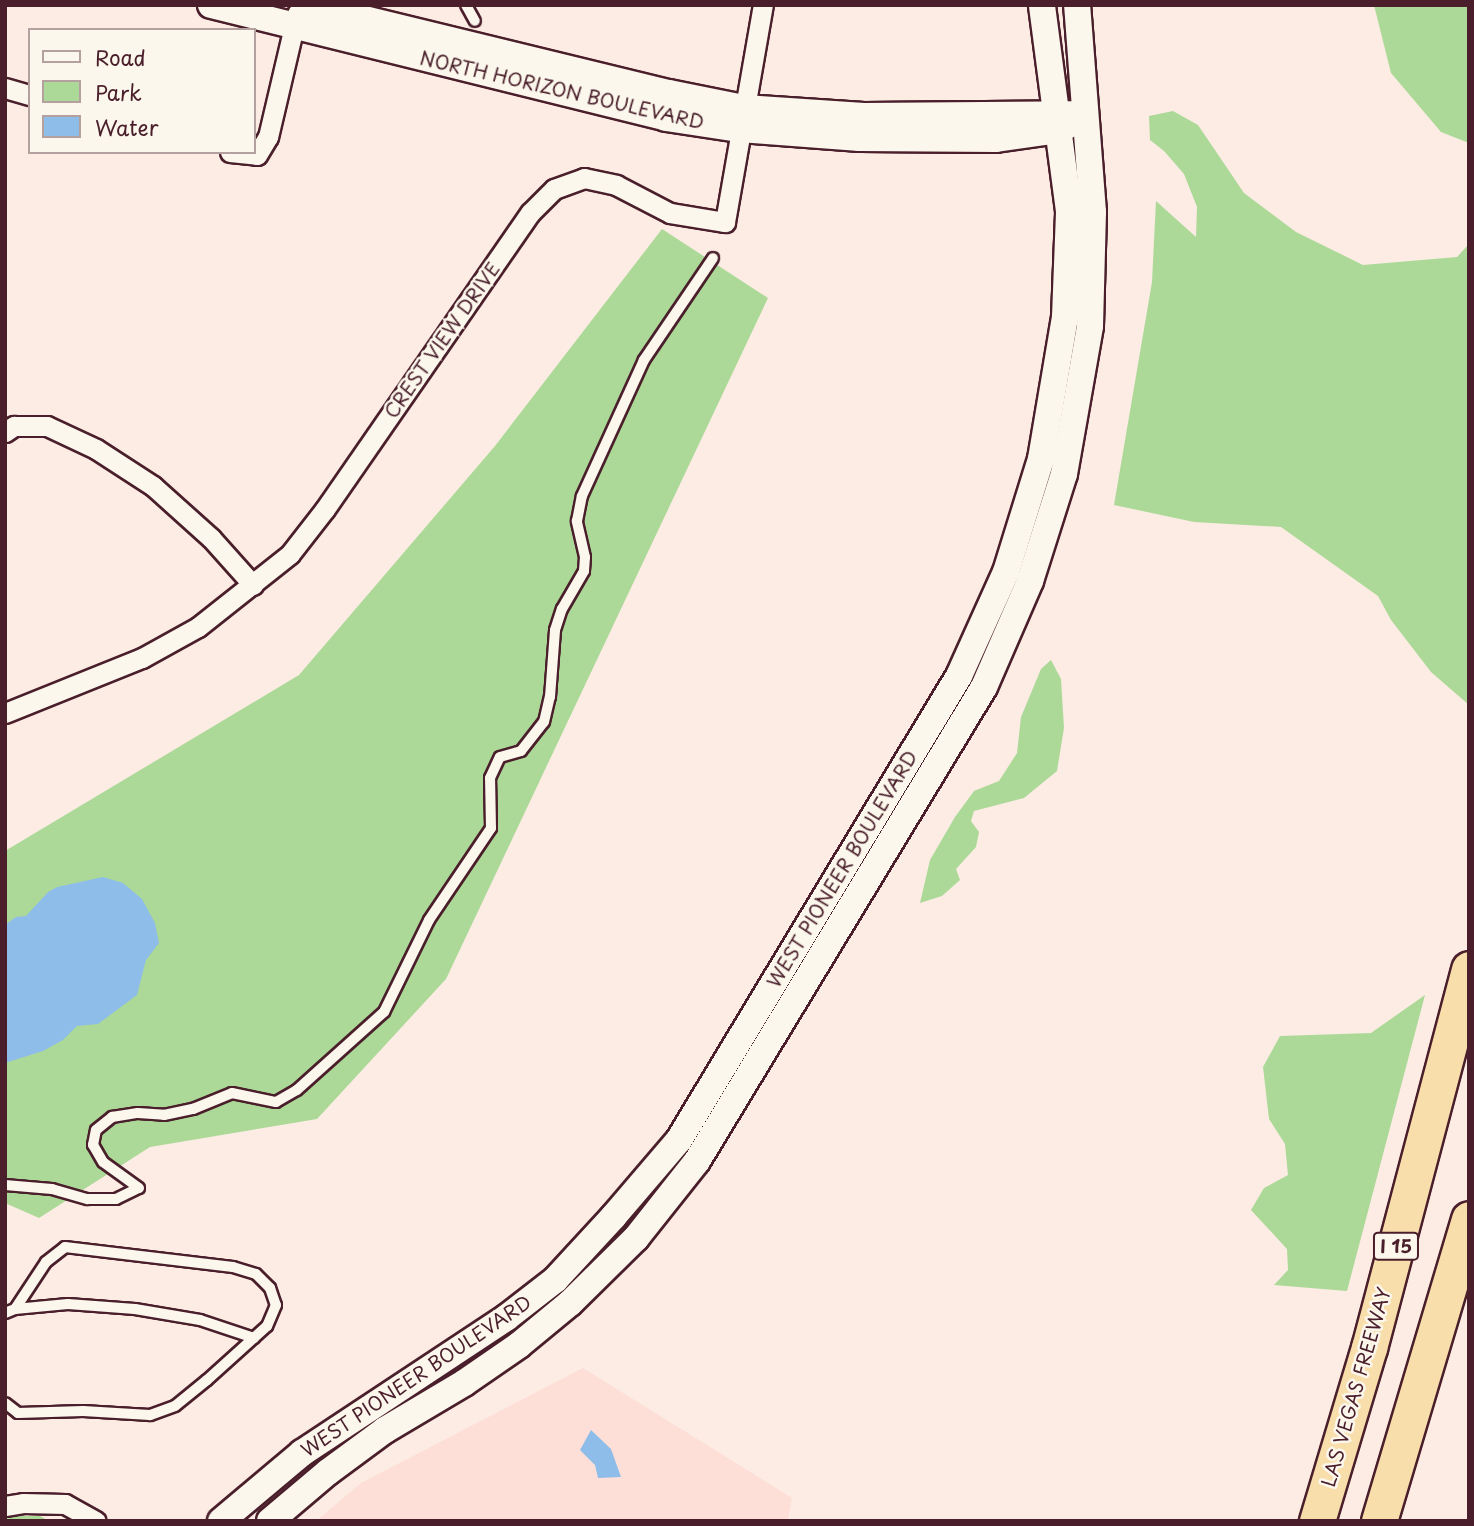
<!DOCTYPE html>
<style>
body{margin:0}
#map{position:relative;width:1474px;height:1526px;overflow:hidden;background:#fcece3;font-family:"Playpen Sans",sans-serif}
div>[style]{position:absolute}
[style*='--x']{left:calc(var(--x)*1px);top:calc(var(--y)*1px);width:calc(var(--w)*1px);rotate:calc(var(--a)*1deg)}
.built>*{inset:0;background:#fddfd8}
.green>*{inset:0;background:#acd998}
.water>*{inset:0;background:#8ebde9}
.roads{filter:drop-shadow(2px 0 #4a1f2b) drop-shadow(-2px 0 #4a1f2b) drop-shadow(0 2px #4a1f2b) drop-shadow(0 -2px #4a1f2b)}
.lane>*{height:10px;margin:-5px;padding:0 5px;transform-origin:5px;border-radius:5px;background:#fbf7ec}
.street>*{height:19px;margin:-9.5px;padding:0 9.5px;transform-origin:9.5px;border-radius:9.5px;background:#fbf7ec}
.secondary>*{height:26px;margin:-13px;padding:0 13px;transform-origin:13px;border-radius:13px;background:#fbf7ec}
.highway>*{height:35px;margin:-17.5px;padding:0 17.5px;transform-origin:17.5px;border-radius:17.5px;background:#f8deab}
span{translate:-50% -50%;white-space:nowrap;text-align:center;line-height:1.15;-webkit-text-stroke:5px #fbf7ec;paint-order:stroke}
.shield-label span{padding:2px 5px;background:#fbf7ec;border:2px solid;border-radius:5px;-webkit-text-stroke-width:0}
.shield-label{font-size:18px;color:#4a1f2b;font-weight:700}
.street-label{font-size:19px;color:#4a1f2b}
.frame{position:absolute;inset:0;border:7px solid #4a1f2b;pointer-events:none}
.legend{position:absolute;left:28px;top:28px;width:228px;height:126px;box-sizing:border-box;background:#fbf7ec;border:2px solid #b4a19f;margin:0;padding:9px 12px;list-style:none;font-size:21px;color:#4a1f2b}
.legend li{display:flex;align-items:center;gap:14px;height:35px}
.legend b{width:35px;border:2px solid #b4a19f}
</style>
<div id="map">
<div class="built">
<div style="clip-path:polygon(583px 1368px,792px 1498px,788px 1521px,316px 1521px,361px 1483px)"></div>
</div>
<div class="green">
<div style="clip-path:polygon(1374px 5px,1469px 5px,1469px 143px,1441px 132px,1391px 73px)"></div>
<div style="clip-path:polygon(1173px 111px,1198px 125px,1244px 193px,1296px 232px,1363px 265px,1457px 257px,1469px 244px,1469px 705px,1431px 672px,1391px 620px,1378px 596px,1281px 527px,1194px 522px,1114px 505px,1152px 282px,1156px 201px,1196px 237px,1197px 207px,1184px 174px,1164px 151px,1150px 140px,1149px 116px)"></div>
<div style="clip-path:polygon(662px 229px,768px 298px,446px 979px,317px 1119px,150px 1147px,39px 1218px,5px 1203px,5px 851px,299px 675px,495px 446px)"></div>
<div style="clip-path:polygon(1051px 660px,1061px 679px,1064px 728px,1057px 771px,1024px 798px,974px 811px,971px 821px,979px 832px,976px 847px,956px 869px,960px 880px,942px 896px,920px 903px,930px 860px,955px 817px,974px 791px,999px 781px,1017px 753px,1021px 717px,1041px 669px)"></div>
<div style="clip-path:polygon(1425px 995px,1347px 1291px,1274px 1285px,1288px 1270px,1287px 1249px,1251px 1210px,1264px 1188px,1288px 1175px,1285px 1144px,1269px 1119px,1263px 1067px,1280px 1036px,1371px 1033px)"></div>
<div style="clip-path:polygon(5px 1516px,40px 1516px,49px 1521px,5px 1521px)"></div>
</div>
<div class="water">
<div style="clip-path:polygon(103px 877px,123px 883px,142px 899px,155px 923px,159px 943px,146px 960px,137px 995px,98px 1024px,77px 1026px,63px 1040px,43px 1051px,5px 1063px,5px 925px,16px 917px,26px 916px,48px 892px,57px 887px)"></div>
<div style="clip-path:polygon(591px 1430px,611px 1449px,621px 1477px,598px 1478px,595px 1465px,580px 1450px)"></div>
</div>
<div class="roads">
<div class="lane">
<div style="--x:466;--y:5;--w:18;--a:61"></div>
<div style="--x:5;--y:1185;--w:47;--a:4.9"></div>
<div style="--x:52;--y:1189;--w:37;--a:16"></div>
<div style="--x:88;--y:1199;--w:28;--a:0"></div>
<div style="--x:116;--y:1199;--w:25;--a:-26"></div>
<div style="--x:139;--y:1188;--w:44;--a:-144.2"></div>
<div style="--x:103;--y:1162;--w:20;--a:-120"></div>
<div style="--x:93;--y:1145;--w:15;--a:-79"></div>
<div style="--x:96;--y:1130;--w:21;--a:-39"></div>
<div style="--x:112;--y:1117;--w:26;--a:-9"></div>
<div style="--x:138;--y:1113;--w:26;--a:4"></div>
<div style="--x:164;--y:1115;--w:30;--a:-12"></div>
<div style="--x:193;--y:1109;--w:42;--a:-22.3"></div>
<div style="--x:232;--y:1093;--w:45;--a:11.6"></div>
<div style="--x:276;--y:1102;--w:24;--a:-30"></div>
<div style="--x:297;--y:1090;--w:117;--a:-41.9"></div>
<div style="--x:384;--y:1012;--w:102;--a:-63.9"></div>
<div style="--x:429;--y:920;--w:111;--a:-56"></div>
<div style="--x:491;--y:828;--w:50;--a:-91.1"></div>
<div style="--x:490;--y:778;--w:23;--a:-65"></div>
<div style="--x:500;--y:757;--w:22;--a:-16"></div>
<div style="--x:521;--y:751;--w:37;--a:-52"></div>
<div style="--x:544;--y:722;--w:26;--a:-77"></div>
<div style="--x:550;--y:697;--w:67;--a:-85.7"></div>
<div style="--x:555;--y:630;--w:22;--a:-72"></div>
<div style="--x:562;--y:609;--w:44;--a:-59.9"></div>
<div style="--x:584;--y:571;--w:14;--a:-86"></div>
<div style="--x:585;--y:557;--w:37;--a:-103"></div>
<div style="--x:577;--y:521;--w:25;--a:-79"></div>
<div style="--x:582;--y:496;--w:149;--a:-65.5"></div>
<div style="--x:644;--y:360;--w:123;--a:-55.9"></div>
<div style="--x:15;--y:1309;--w:53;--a:-5.4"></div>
<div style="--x:68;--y:1304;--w:67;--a:4.3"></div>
<div style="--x:135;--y:1309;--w:66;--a:9.6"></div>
<div style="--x:200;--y:1320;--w:57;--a:18.4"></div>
<div style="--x:5;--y:1313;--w:11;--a:-22"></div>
<div style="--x:15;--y:1309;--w:56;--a:-56.6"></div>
<div style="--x:46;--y:1262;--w:24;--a:-38"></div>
<div style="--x:65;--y:1247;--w:169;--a:6.8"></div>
<div style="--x:233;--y:1267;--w:24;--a:17"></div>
<div style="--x:256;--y:1274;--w:20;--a:45"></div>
<div style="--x:270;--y:1288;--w:18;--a:71"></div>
<div style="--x:276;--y:1305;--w:23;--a:113"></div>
<div style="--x:267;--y:1326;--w:81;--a:138"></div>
<div style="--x:207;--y:1380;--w:41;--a:140.9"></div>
<div style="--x:175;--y:1406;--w:27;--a:160"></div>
<div style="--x:150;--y:1415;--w:67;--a:-176.6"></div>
<div style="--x:83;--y:1411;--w:65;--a:178.2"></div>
<div style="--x:18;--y:1413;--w:16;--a:-142"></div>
</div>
<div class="street">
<div style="--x:5;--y:88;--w:26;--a:16"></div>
<div style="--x:230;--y:152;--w:27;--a:6"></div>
<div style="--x:257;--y:155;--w:21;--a:-59"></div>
<div style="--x:268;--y:137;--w:127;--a:-76.8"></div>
<div style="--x:5;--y:432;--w:11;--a:-34"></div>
<div style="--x:14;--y:426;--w:33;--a:0"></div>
<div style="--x:47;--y:426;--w:54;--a:25.1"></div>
<div style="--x:96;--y:449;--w:68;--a:33"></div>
<div style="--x:153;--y:486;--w:78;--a:41.9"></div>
<div style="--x:211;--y:538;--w:63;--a:48.2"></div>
<div style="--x:5;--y:713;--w:148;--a:-21.9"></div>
<div style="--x:142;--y:658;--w:64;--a:-29"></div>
<div style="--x:198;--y:627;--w:117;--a:-38.4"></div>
<div style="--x:290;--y:554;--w:57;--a:-52.1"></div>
<div style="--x:325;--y:509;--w:360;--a:-55.3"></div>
<div style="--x:530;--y:213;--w:34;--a:-45"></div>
<div style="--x:554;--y:189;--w:32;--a:-20"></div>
<div style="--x:584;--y:178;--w:33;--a:12"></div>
<div style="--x:616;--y:185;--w:61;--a:27.4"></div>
<div style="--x:670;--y:213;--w:56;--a:9.3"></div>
<div style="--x:725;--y:222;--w:220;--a:-80.1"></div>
<div style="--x:5;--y:1506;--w:18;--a:-9"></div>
<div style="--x:23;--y:1503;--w:42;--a:1.4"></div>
<div style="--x:65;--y:1504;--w:35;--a:29"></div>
</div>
<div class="secondary">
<div style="--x:211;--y:5;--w:469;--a:13.9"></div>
<div style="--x:666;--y:118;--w:75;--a:8.5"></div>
<div style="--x:740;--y:129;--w:120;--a:4.3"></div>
<div style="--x:860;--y:138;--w:136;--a:0.4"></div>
<div style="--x:996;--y:139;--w:64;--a:-8.1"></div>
<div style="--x:1059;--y:130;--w:17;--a:-28"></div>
<div style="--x:307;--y:5;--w:373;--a:13.7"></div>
<div style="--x:669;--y:93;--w:76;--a:11.3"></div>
<div style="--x:744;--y:108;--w:120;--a:3.8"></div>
<div style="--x:864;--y:116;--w:210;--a:-0.5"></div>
<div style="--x:221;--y:1521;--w:106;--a:-40"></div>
<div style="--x:302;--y:1453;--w:245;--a:-33.5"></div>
<div style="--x:506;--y:1318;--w:62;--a:-37.8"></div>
<div style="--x:555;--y:1280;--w:87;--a:-47.3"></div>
<div style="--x:614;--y:1216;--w:100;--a:-49.5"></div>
<div style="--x:679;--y:1140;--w:542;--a:-58.89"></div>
<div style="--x:959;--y:676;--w:114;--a:-65.7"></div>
<div style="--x:1006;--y:572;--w:118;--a:-72.8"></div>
<div style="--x:1041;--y:459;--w:144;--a:-80.4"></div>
<div style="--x:1065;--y:317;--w:106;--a:-87.8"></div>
<div style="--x:1069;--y:211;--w:208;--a:-97.5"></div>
<div style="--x:270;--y:1521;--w:76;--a:-40.2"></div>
<div style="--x:328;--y:1472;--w:71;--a:-36.4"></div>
<div style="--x:385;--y:1430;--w:92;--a:-30.7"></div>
<div style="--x:464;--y:1383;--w:67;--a:-34.6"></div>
<div style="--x:519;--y:1345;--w:66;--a:-39.5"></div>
<div style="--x:570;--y:1303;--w:93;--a:-44.6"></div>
<div style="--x:636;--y:1238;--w:98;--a:-51.6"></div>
<div style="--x:697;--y:1161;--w:554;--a:-58.81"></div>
<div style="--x:984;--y:687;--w:116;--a:-66.5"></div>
<div style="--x:1030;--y:581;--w:112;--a:-72.4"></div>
<div style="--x:1064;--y:474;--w:150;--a:-80"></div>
<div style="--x:1090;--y:326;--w:114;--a:-88.5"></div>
<div style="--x:1093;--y:212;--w:208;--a:-94.4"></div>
</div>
<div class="highway">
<div style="--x:1317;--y:1521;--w:181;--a:-73.3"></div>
<div style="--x:1369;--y:1348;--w:392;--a:-75.2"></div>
<div style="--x:1379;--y:1521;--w:315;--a:-73.4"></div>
</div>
</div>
<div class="shield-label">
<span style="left:1396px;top:1246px">I 15</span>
</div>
<div class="street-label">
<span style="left:562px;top:90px;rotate:13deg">NORTH HORIZON BOULEVARD</span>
<span style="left:442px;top:340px;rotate:-55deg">CREST VIEW DRIVE</span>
<span style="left:842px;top:869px;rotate:-59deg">WEST PIONEER BOULEVARD</span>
<span style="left:416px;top:1376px;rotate:-34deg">WEST PIONEER BOULEVARD</span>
<span style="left:1356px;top:1387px;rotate:-74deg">LAS VEGAS FREEWAY</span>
</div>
<div class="frame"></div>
<ul class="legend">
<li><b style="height:9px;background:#fbf7ec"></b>Road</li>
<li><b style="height:19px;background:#acd998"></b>Park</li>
<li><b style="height:19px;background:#8ebde9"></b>Water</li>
</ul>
</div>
